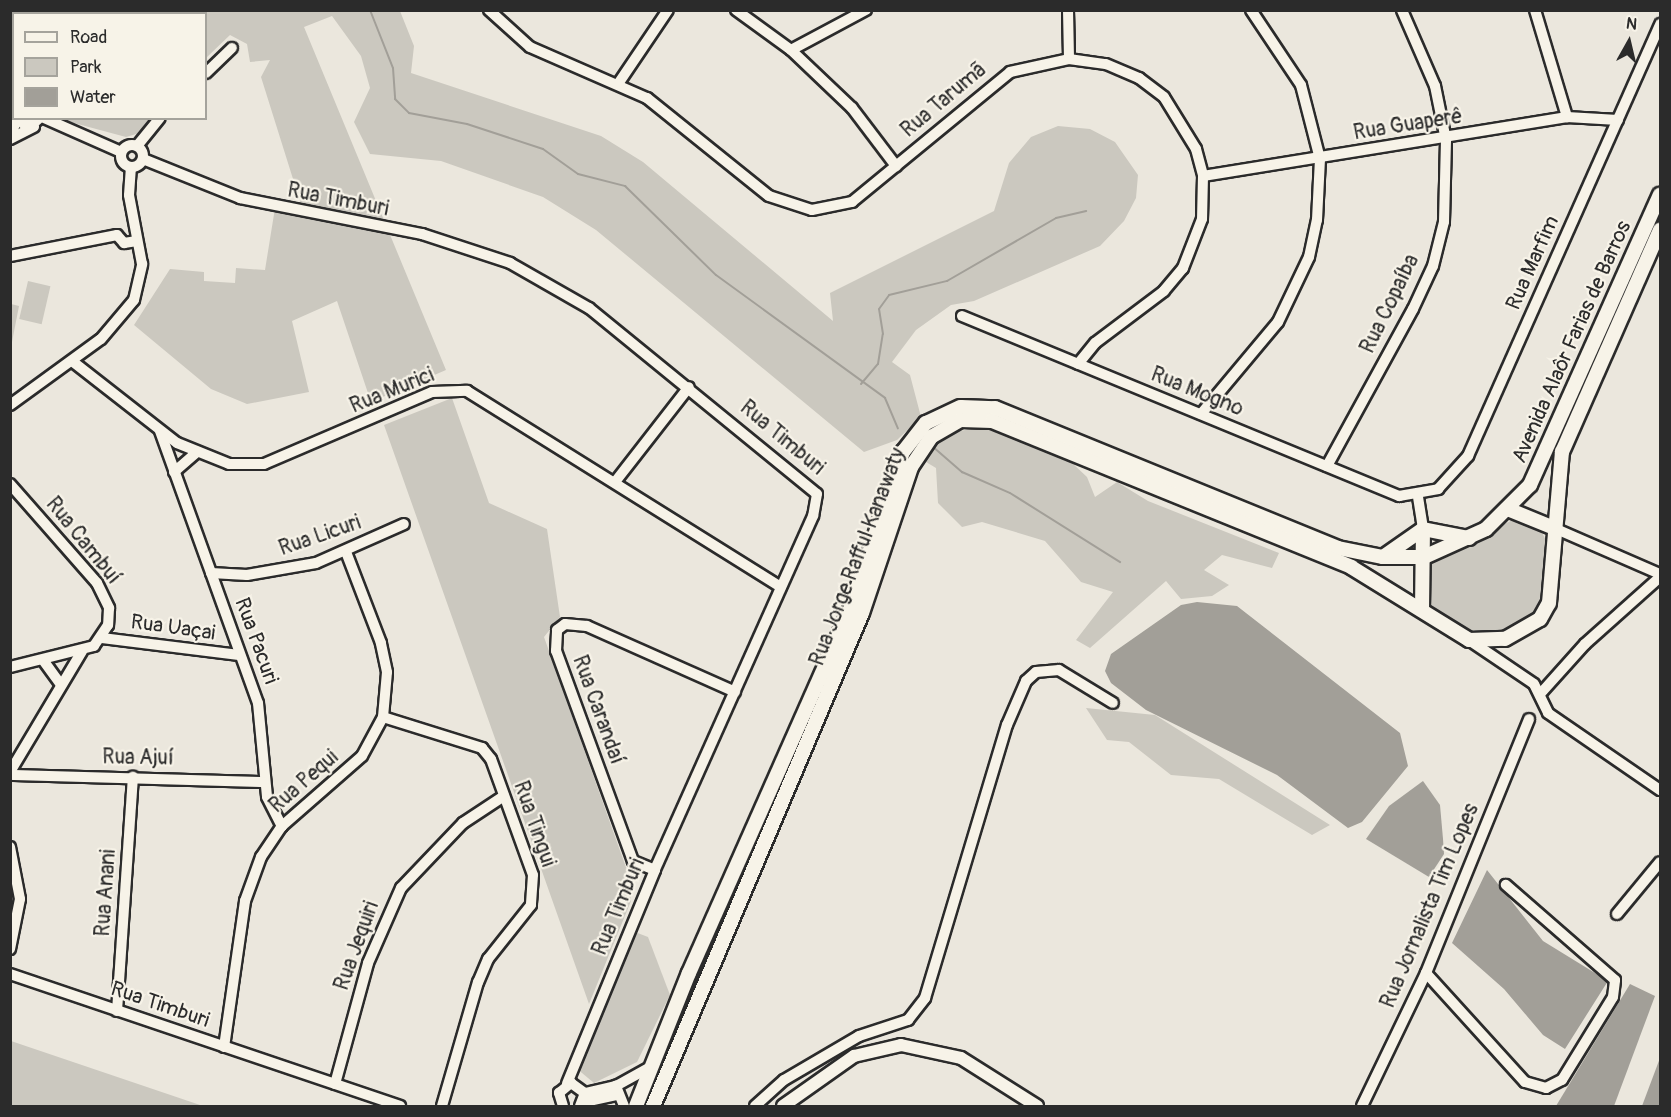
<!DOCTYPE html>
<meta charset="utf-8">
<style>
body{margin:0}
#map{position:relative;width:1671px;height:1117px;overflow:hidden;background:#ebe7dd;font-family:Pangolin,sans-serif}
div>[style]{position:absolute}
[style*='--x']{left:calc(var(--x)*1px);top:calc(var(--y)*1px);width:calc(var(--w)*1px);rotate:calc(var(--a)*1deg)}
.green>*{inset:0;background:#cbc8bf;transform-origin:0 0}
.water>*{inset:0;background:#a29f98}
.stream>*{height:2px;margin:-1px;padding:0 1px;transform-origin:1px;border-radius:1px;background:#a29f98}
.roads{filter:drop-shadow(2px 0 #2b2b2b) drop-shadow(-2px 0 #2b2b2b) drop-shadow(0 2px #2b2b2b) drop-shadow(0 -2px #2b2b2b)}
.minor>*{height:10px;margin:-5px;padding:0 5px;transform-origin:5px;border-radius:5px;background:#f7f3e8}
.minor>.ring{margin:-5px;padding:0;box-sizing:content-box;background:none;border:10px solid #f7f3e8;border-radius:50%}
.tertiary>*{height:12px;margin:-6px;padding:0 6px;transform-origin:6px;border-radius:6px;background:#f7f3e8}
.secondary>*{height:14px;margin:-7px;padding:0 7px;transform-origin:7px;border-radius:7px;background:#f7f3e8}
span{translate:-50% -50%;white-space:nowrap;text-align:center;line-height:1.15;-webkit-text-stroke:4.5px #f7f3e8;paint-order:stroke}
.street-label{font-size:21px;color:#2b2b2b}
.frame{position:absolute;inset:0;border:12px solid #2b2b2b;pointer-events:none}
.legend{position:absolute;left:12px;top:12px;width:195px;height:108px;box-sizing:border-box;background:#f7f3e8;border:2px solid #a5a39c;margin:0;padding:8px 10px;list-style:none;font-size:18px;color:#2b2b2b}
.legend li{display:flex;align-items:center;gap:12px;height:30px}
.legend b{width:30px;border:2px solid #a5a39c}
.north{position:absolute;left:1599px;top:12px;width:60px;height:60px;-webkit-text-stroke:4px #f7f3e8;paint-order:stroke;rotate:8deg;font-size:16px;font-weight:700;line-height:24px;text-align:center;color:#2b2b2b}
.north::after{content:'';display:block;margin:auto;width:21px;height:27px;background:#2b2b2b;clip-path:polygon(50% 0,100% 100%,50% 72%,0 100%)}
</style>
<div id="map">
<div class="green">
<div style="clip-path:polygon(115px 10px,400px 11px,414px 46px,411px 73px,601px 136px,643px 162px,833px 321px,830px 293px,994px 211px,1009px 163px,1031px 137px,1058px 126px,1090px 129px,1115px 142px,1138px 175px,1136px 198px,1124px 221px,1100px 246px,974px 301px,951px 305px,916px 330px,892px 362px,910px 375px,921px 417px,897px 440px,864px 452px,596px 230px,543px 197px,441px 161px,370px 154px,354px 122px,370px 88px,361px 56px,332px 16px,304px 27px,446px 370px,371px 402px,337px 301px,292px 321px,309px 392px,247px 404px,211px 389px,134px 325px,170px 269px,204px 272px,204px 281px,235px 283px,236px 268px,265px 270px,275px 208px,304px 214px,261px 77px,270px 60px,250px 62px,247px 44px,230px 35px,206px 58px,206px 14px,111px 14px)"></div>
<div style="clip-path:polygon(59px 119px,154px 119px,143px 132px,126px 137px)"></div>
<div style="left:28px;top:281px;width:23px;height:39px;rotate:13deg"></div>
<div style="clip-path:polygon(11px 304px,19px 306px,11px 347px,10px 304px)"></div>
<div style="clip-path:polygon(452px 398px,489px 503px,547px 529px,560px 617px,544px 637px,628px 873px,631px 901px,589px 1004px,384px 425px)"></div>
<div style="clip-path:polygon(979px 427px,1013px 433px,1071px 462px,1087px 477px,1095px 497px,1117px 482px,1148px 501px,1279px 553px,1272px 568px,1222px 555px,1204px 570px,1229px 585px,1212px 596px,1181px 599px,1166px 581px,1090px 648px,1076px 640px,1113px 592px,1081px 582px,1045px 541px,982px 522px,962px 527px,938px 503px,936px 468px,921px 459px,946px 434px)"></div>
<div style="clip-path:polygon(1518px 517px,1538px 524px,1548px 545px,1544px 599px,1532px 620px,1502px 636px,1468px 634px,1431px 611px,1422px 596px,1431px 562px)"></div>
<div style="clip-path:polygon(1086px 708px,1155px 715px,1330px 825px,1312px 835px,1219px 779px,1171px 775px,1129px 742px,1107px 740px)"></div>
<div style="clip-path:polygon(635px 932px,648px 937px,670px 995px,637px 1062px,594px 1083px,576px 1068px)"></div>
<div style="clip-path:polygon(10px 1041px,11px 1041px,203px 1106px,11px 1106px)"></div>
</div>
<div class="water">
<div style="clip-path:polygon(1197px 602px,1237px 606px,1400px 733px,1408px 766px,1362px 822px,1348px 828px,1277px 775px,1146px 710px,1111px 683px,1105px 671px,1111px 654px,1181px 605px)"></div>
<div style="clip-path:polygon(1423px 781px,1440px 805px,1443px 839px,1444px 854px,1429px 877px,1366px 839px,1389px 806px)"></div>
<div style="clip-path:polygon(1487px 870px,1543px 941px,1608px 981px,1565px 1049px,1543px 1035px,1504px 989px,1452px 943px)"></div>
<div style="clip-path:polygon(1630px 984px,1655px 996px,1614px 1106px,1556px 1106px)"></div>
<div style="clip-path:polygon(1660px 1058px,1660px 1106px,1642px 1106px)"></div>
</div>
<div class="stream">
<div style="--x:370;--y:10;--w:62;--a:68.4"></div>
<div style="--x:393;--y:68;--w:31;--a:86"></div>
<div style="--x:395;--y:99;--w:20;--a:45"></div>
<div style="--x:409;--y:113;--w:59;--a:10.7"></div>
<div style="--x:467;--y:124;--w:80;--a:18.2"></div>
<div style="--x:543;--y:149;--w:43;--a:35.5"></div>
<div style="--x:578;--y:174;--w:49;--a:14.3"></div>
<div style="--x:625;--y:186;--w:127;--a:44.4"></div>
<div style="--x:716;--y:275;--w:209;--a:36"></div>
<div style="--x:885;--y:398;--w:33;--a:67"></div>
<div style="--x:197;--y:14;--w:7;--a:-34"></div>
<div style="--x:861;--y:384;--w:26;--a:-50"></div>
<div style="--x:878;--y:364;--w:30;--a:-81"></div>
<div style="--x:883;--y:334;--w:25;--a:-99"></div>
<div style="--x:879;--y:309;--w:17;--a:-54"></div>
<div style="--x:889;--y:295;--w:60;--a:-13.6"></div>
<div style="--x:947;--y:281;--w:126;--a:-30"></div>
<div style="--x:1056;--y:218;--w:31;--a:-13"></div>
<div style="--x:932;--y:446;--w:40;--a:41"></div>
<div style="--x:962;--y:472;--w:52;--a:23.6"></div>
<div style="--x:1010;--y:493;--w:130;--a:32.1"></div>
</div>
<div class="roads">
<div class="minor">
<div style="--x:489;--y:10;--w:55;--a:42.1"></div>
<div style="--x:530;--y:47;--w:128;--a:23.6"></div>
<div style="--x:647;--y:98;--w:156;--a:38.8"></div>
<div style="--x:769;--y:196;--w:45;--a:18"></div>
<div style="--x:812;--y:210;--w:41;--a:-11.3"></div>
<div style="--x:852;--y:202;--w:205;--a:-39.4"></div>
<div style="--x:1010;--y:72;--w:60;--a:-12.4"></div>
<div style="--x:1069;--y:59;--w:37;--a:8"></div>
<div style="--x:1106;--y:64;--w:36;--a:23"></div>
<div style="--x:1139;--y:78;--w:31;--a:37"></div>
<div style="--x:1164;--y:97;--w:61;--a:58.4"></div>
<div style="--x:1196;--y:149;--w:28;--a:75"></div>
<div style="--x:1203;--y:176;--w:43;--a:91.3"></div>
<div style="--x:1202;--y:219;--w:53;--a:111.2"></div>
<div style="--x:1183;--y:268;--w:30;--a:130"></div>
<div style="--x:1164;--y:291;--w:86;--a:143"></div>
<div style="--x:1095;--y:343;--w:27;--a:129"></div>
<div style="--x:736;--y:10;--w:68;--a:36"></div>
<div style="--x:791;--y:50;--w:84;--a:43.6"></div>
<div style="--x:852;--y:108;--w:73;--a:52.8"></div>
<div style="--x:1068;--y:10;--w:49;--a:88.8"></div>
<div style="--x:1535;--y:10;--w:112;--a:73.3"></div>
<div style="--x:791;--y:50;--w:85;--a:-28.1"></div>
<div style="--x:206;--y:73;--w:36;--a:-44"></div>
<div style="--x:618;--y:84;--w:89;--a:-56"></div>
<div style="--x:44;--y:118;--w:84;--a:23.8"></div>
<div style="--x:10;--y:139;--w:27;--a:-27"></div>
<div class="ring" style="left:121px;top:145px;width:12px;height:12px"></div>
<div style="--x:137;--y:146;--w:36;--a:-51"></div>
<div style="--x:143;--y:159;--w:105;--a:21.9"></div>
<div style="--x:240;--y:198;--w:186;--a:11.2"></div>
<div style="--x:422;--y:234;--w:93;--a:18.2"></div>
<div style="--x:510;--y:263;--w:91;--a:29.7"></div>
<div style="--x:589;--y:308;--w:294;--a:39.2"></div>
<div style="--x:817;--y:494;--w:22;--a:100"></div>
<div style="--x:813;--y:516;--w:388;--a:114.1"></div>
<div style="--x:655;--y:870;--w:231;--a:112.4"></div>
<div style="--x:1203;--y:176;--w:369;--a:-9.2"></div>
<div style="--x:1567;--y:117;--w:51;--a:3.4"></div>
<div style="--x:117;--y:235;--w:11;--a:49"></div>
<div style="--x:124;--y:243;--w:13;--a:-9"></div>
<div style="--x:10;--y:256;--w:109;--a:-11.1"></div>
<div style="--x:962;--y:316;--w:473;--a:22.4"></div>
<div style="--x:1399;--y:496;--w:40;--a:-10"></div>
<div style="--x:1438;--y:489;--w:45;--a:-47.7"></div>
<div style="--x:1468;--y:456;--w:473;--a:-66"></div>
<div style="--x:72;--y:361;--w:133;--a:38"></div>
<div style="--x:177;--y:443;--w:56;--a:22"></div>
<div style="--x:229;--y:464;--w:35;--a:0"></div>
<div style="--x:264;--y:464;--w:183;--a:-23.2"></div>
<div style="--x:432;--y:392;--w:35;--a:-2"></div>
<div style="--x:467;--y:391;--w:370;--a:32"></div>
<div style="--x:10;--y:405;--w:112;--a:-36"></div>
<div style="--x:101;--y:339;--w:51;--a:-49.8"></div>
<div style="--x:134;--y:300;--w:37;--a:-77"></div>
<div style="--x:142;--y:264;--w:70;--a:-100.7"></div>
<div style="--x:129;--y:195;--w:28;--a:-86"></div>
<div style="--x:1201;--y:414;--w:120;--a:-50.1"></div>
<div style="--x:1278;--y:322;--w:72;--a:-64.5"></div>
<div style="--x:1309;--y:257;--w:38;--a:-78"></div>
<div style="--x:1317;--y:220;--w:61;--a:-87.2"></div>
<div style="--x:1320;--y:159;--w:76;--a:-104.4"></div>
<div style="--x:1301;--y:85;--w:90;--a:-123.7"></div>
<div style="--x:160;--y:431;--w:289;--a:70.2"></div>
<div style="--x:258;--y:703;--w:94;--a:84.5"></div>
<div style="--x:267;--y:797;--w:33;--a:63"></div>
<div style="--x:1327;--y:466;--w:179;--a:-61.3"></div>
<div style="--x:1413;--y:309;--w:47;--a:-65.1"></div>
<div style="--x:1433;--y:266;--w:45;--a:-76"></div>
<div style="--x:1444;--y:222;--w:82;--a:-88.6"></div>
<div style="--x:1446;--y:140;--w:55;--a:-101.5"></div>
<div style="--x:1435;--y:86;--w:83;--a:-113.5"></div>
<div style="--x:174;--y:472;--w:29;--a:-41"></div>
<div style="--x:615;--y:482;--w:120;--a:-52.1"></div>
<div style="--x:10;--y:484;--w:132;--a:48.7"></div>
<div style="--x:97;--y:583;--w:28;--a:64"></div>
<div style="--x:109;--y:608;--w:17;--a:93"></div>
<div style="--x:108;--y:625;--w:25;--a:124"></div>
<div style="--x:94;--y:646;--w:87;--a:166"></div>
<div style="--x:1418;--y:497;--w:32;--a:81"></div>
<div style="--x:1554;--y:528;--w:116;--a:23.5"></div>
<div style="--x:211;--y:573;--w:36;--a:3"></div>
<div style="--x:247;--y:575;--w:70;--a:-9.9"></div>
<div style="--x:316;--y:563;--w:96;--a:-23.9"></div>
<div style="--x:102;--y:638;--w:138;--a:7.1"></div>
<div style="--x:1469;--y:640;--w:78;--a:34.1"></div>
<div style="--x:1534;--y:684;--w:32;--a:64"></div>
<div style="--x:1548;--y:713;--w:136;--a:34.5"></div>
<div style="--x:43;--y:660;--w:31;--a:54"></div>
<div style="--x:1541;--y:693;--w:66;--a:-48.1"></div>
<div style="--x:1585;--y:644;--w:101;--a:-41.8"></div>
<div style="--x:383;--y:717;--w:104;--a:17.4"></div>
<div style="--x:482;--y:748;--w:14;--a:51"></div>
<div style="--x:491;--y:759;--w:123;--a:70.1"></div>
<div style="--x:533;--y:875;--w:30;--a:94"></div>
<div style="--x:531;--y:905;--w:69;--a:128.5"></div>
<div style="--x:488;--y:959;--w:25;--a:113"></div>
<div style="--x:478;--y:982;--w:129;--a:106.2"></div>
<div style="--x:10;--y:772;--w:141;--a:-59.2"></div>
<div style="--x:10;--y:775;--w:254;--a:1.6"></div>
<div style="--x:10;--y:847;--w:53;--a:79.1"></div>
<div style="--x:20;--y:899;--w:51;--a:101.3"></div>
<div style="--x:655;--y:870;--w:24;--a:-158"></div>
<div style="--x:633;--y:861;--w:224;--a:-110.1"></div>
<div style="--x:556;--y:651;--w:21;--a:-87"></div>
<div style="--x:557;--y:630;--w:10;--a:-37"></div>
<div style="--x:565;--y:624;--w:22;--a:5"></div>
<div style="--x:587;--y:626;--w:162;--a:24"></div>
<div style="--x:1617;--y:914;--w:67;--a:-50.4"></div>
<div style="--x:1426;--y:973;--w:147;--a:47.8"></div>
<div style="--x:1525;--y:1082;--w:22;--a:16"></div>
<div style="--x:1546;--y:1088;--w:18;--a:-27"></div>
<div style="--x:1562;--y:1080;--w:97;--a:-58.4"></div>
<div style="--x:1613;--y:997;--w:17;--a:-83"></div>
<div style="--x:1615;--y:980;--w:145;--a:-138.9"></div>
<div style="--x:10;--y:974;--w:412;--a:18.7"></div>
<div style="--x:117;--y:1011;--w:235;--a:-86.1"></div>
<div style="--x:224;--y:1047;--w:148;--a:-81.8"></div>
<div style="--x:245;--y:901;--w:47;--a:-70"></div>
<div style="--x:261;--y:857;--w:37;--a:-56"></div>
<div style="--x:282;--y:826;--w:106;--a:-41.2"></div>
<div style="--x:362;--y:756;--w:44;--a:-61.7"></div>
<div style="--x:383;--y:717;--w:45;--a:-84.9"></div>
<div style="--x:387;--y:672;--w:30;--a:-102"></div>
<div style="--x:381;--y:643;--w:97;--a:-111"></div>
<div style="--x:335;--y:1084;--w:125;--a:-74.7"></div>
<div style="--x:368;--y:963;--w:82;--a:-66.3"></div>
<div style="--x:401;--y:888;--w:90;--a:-46.4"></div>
<div style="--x:463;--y:823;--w:49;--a:-33.4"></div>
<div style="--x:585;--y:1093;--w:32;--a:-13"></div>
<div style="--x:584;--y:1102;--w:33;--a:-12"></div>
<div style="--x:563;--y:1106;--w:14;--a:-107"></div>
<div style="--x:559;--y:1093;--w:16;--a:-40"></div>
<div style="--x:571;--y:1083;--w:17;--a:36"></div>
<div style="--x:585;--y:1093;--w:14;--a:111"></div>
<div style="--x:624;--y:1106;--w:22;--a:-112"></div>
<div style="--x:616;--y:1086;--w:37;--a:-29"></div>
<div style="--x:755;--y:1106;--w:39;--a:-42"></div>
<div style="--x:784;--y:1080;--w:87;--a:-30.4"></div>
<div style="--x:859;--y:1036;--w:52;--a:-18.1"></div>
<div style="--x:908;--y:1020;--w:28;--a:-52"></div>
<div style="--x:925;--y:998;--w:285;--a:-73.3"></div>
<div style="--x:1007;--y:725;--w:48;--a:-66.6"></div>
<div style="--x:1026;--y:681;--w:13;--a:-42"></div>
<div style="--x:1036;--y:672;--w:23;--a:-5"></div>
<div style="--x:1059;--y:670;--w:63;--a:31.4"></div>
<div style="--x:1362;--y:1106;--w:148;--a:-64.3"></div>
<div style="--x:1426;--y:973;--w:274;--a:-67.9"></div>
</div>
<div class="tertiary">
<div style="--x:98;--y:14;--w:5;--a:-53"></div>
<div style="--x:19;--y:118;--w:13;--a:45"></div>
<div style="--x:28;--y:127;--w:13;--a:-42"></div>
<div style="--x:10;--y:133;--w:17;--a:-65"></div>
<div style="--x:783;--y:1106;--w:87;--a:-35.2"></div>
<div style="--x:854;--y:1056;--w:48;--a:-13.2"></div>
<div style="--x:901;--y:1045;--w:61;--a:12.2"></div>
<div style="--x:961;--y:1058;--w:90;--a:32.3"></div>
</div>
<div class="secondary">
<div style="--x:1510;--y:510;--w:48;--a:22.2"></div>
<div style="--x:1383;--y:557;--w:49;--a:-35"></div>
<div style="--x:1423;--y:529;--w:47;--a:11.1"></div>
<div style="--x:1422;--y:610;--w:81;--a:-89.3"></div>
<div style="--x:636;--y:1106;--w:143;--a:-68.3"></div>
<div style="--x:689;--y:973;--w:397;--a:-66.1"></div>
<div style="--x:850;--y:610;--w:167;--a:-71.5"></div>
<div style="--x:903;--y:452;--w:37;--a:-52"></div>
<div style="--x:926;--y:423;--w:38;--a:-25"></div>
<div style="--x:961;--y:407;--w:34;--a:2"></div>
<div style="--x:995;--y:408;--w:370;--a:22.2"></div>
<div style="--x:1338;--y:548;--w:46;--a:11.3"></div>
<div style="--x:1383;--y:557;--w:41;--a:0"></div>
<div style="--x:1424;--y:557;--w:68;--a:-24.3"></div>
<div style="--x:1486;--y:529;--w:62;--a:-45"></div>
<div style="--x:1530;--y:485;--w:318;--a:-65.9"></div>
<div style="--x:653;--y:1106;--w:535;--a:-67.03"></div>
<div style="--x:862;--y:613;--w:154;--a:-71.4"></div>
<div style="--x:911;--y:467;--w:36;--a:-56"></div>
<div style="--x:931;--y:437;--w:34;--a:-30"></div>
<div style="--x:961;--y:420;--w:31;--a:2"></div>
<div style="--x:992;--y:421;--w:388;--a:22.1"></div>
<div style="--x:1351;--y:567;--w:139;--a:31.7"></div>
<div style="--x:1469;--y:640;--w:36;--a:-2"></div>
<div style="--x:1505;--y:639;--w:40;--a:-29.7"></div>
<div style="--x:1540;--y:619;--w:18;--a:-61"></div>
<div style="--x:1549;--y:603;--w:152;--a:-85.1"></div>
<div style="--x:1562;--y:452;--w:243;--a:-66.2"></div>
</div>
</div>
<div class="street-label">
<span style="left:944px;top:100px;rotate:-40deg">Rua Tarumã</span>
<span style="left:1408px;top:125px;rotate:-9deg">Rua Guaperê</span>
<span style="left:338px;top:200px;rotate:11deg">Rua Timburi</span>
<span style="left:1533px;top:263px;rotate:-66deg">Rua Marfim</span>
<span style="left:1390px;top:304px;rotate:-64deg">Rua Copaíba</span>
<span style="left:1572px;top:342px;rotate:-66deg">Avenida Alaôr Farias de Barros</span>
<span style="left:392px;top:391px;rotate:-22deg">Rua Murici</span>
<span style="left:1197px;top:392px;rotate:22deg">Rua Mogno</span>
<span style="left:782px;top:438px;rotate:40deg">Rua Timburi</span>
<span style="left:320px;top:536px;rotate:-19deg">Rua Licuri</span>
<span style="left:83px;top:541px;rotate:51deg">Rua Cambuí</span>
<span style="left:858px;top:557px;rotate:-69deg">Rua Jorge Rafful Kanawaty</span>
<span style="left:173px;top:628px;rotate:8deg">Rua Uaçai</span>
<span style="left:256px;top:641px;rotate:70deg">Rua Pacuri</span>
<span style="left:598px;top:710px;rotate:70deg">Rua Carandaí</span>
<span style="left:138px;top:758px;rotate:1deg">Rua Ajuí</span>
<span style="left:304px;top:782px;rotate:-41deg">Rua Pequi</span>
<span style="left:534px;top:824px;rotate:71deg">Rua Tingui</span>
<span style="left:106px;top:893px;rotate:-86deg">Rua Anani</span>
<span style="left:1430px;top:906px;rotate:-67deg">Rua Jornalista Tim Lopes</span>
<span style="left:619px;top:907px;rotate:-67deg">Rua Timburi</span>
<span style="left:357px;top:946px;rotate:-70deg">Rua Jequiri</span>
<span style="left:160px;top:1005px;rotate:19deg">Rua Timburi</span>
</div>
<div class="frame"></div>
<ul class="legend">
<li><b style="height:8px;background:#f7f3e8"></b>Road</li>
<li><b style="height:16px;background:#cbc8bf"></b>Park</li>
<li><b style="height:16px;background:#a29f98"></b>Water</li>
</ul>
<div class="north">N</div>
</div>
